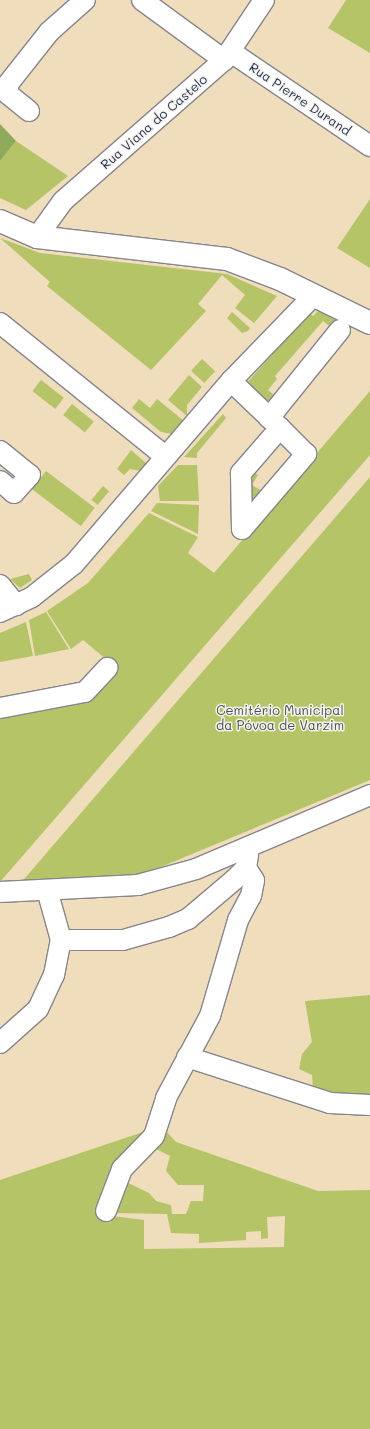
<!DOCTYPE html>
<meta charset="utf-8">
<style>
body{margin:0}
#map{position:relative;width:370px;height:1429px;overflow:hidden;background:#efddbc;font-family:Mali,sans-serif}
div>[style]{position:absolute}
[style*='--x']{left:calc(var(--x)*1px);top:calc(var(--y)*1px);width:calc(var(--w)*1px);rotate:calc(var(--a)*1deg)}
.green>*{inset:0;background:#b4c466;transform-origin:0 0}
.forest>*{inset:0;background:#8faa5b}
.roads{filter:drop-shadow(1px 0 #85868d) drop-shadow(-1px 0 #85868d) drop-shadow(0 1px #85868d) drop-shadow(0 -1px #85868d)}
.minor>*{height:20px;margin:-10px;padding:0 10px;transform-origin:10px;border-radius:10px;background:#fff}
.major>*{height:22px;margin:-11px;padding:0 11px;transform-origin:11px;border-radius:11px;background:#fff}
span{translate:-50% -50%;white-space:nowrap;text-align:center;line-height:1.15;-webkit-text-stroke:3px #f7f3e8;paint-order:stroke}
.street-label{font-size:13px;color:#1b2f5e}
.park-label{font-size:13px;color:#415460}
</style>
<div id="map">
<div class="green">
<div style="clip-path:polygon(346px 0,370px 0,370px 53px,328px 28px)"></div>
<div style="clip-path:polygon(16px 141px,68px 176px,26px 210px,0 198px,0 161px)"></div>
<div style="clip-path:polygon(370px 199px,370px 268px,337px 248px)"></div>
<div style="clip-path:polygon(0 238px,40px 253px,227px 274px,277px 296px,254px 323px,235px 308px,245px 295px,222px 275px,198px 304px,206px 311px,151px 370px,47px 286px,50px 282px)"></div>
<div style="clip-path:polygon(318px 311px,338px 320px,332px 328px,323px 321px,275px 376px,277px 379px,268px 390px,274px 395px,267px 402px,246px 384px,309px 313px,313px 316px)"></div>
<div style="clip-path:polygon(232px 312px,250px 328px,248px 331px,242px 333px,227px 318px)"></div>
<div style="left:202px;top:359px;width:18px;height:16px;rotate:43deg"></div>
<div style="clip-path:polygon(189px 375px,202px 387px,187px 405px,187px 416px,168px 400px)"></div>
<div style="left:41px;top:380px;width:29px;height:14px;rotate:38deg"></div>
<div style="clip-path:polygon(370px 391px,370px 455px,0 882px,0 712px,89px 697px,107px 660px,83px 640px,71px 649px,47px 611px,88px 583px,149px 513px,198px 537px,188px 553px,214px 573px)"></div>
<div style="clip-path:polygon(139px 399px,150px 408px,157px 399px,184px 421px,172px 434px,161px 432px,132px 408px)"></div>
<div style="left:72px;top:404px;width:28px;height:14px;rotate:39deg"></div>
<div style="clip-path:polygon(223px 414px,226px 418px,197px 453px,197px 458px,184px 457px)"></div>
<div style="clip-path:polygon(131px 450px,147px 464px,141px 471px,130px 469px,124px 475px,117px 469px)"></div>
<div style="clip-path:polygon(178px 465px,197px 465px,199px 501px,160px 501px,158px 486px)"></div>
<div style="clip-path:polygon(248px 468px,258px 475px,252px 485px,262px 491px,249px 502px)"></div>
<div style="left:46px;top:471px;width:61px;height:23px;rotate:37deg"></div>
<div style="clip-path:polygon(370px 477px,370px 780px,127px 881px,19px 885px)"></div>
<div style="left:103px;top:486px;width:8px;height:18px;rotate:40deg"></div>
<div style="clip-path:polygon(157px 503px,199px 505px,198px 534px,151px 511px)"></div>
<div style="clip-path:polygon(29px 574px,32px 580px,20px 588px,10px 579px)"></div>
<div style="clip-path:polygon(46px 612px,69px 649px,35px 656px,29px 620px)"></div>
<div style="clip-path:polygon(26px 622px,33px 656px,0 662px,0 633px)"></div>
<div style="clip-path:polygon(370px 995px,370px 1096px,345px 1098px,313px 1087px,312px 1075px,299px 1069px,302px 1054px,312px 1042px,305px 1001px)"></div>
<div style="clip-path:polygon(152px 1129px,98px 1215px,111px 1223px,112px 1216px,144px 1220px,144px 1249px,284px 1247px,285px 1216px,267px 1217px,268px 1238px,261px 1239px,261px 1231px,246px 1232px,246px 1240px,199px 1243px,199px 1234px,171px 1233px,167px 1214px,115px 1213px,124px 1181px,149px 1193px,156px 1201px,171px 1205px,172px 1214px,186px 1214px,191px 1201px,203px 1201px,204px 1185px,178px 1185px,166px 1171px,170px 1156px,154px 1148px,166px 1131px,176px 1142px,318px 1191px,370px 1190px,370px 1429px,0 1429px,0 1180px)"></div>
</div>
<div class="forest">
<div style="clip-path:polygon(0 124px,16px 141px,0 161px)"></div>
</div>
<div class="roads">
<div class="minor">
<div style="--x:142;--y:0;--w:102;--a:36.2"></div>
<div style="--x:231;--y:52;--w:168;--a:34.1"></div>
<div style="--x:29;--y:111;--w:27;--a:-141"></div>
<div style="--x:8;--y:94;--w:10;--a:-90"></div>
<div style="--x:8;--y:84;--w:66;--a:-51.7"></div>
<div style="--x:49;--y:32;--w:48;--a:-41.6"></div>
<div style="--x:37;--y:237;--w:44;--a:-54.2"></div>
<div style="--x:63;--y:201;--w:214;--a:-41.2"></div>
<div style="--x:224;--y:60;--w:72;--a:-56.3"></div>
<div style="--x:0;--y:323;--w:212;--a:38.9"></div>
<div style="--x:231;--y:381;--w:68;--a:43.8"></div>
<div style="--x:280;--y:428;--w:60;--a:130.9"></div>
<div style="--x:241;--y:473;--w:56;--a:89"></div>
<div style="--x:242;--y:529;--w:99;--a:-49.5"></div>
<div style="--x:306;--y:454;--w:37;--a:-135"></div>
<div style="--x:269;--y:418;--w:113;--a:-51.1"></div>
<div style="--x:0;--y:451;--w:38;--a:39"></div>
<div style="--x:30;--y:475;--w:24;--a:132"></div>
<div style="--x:14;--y:493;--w:18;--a:-139"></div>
<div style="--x:0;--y:585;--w:26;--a:51"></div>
<div style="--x:0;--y:612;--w:35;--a:-25"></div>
<div style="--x:32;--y:597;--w:53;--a:-38.2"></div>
<div style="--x:74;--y:564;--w:241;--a:-49.4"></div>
<div style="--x:231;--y:381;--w:118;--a:-46"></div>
<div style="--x:0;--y:708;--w:86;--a:-10.7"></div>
<div style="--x:85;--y:692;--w:33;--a:-47"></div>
<div style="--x:0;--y:892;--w:138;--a:-2.9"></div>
<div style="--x:138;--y:885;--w:60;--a:-15.4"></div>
<div style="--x:196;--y:869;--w:189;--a:-23"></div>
<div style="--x:61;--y:940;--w:62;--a:0"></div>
<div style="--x:123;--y:940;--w:48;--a:-15.8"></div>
<div style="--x:169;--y:927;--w:21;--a:-23"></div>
<div style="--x:188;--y:919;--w:60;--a:-40.3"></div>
<div style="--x:234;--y:880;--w:17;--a:-45"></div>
<div style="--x:246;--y:868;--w:13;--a:-81"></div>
<div style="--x:0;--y:1043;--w:51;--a:-41.8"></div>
<div style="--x:38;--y:1009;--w:38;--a:-65"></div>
<div style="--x:54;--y:975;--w:36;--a:-79"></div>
<div style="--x:61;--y:940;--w:52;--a:-105.6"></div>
<div style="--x:187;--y:1057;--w:150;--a:17.8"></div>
<div style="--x:330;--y:1103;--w:40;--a:2.9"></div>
<div style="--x:106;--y:1211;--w:45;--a:-69.1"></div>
<div style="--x:122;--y:1169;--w:46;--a:-45.9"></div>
<div style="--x:154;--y:1136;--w:40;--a:-72"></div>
<div style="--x:166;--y:1098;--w:93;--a:-61.8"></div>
<div style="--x:210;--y:1016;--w:100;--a:-73.7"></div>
<div style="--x:238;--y:920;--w:27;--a:-62"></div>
<div style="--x:251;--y:896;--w:16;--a:-79"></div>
<div style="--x:254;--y:880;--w:14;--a:-124"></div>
</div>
<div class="major">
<div style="--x:0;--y:221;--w:40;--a:23.4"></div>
<div style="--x:37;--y:237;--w:191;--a:6.6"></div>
<div style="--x:227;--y:259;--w:57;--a:20.7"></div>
<div style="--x:280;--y:279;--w:100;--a:26.1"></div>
</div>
</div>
<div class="street-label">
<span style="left:300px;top:99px;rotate:34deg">Rua Pierre Durand</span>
<span style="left:154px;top:122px;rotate:-41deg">Rua Viana do Castelo</span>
</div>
<div class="park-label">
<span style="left:280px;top:718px">Cemitério Municipal<br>da Póvoa de Varzim</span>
</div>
</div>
